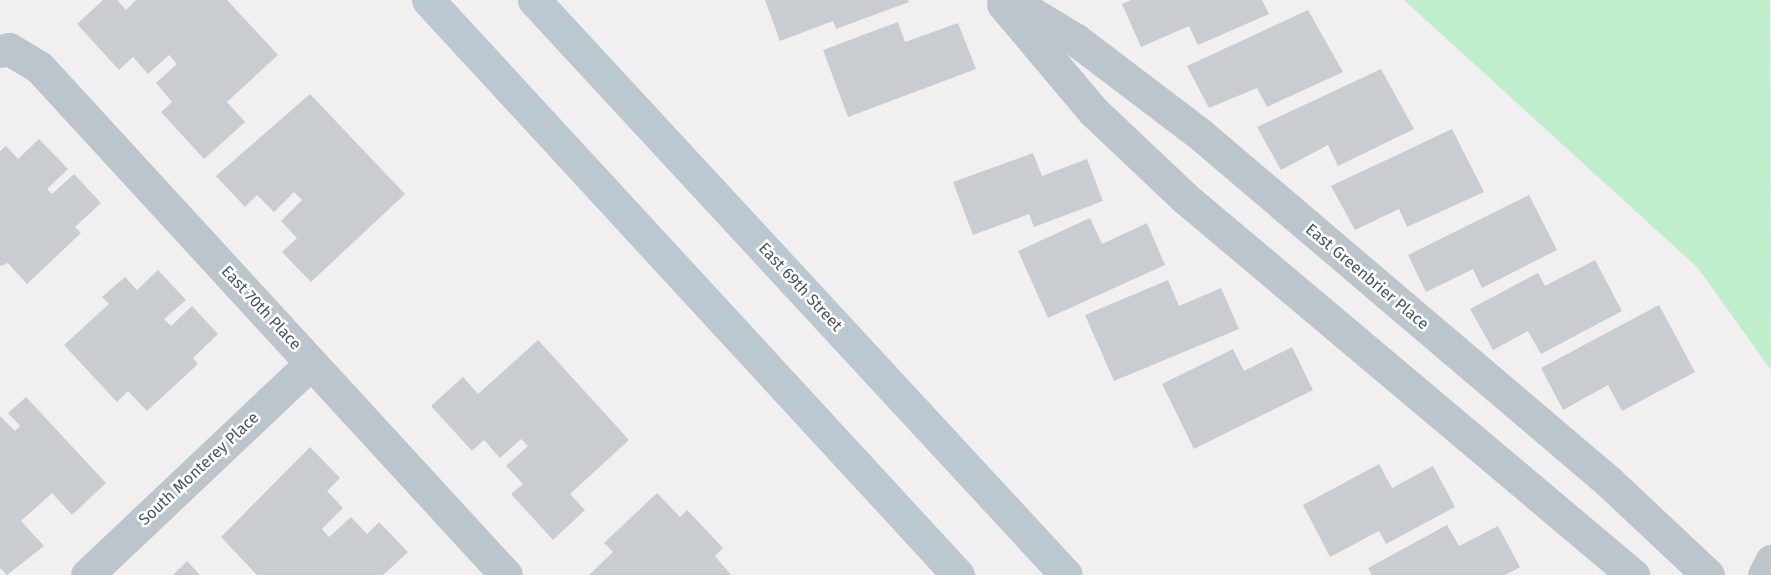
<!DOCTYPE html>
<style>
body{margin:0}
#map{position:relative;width:1771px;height:575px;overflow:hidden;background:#f1efef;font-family:"Fira Sans",sans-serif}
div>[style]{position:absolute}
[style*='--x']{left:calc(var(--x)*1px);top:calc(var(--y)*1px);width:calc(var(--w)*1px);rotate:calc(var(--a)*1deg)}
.green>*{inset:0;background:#bfeecc}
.building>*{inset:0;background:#c9cdd1}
.minor>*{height:33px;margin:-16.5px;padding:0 16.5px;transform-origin:16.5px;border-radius:16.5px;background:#bbc5cb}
.secondary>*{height:33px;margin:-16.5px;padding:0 16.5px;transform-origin:16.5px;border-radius:16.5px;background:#bbc8d0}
span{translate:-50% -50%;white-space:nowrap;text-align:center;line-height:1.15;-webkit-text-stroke:5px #fff;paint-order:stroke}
.street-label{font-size:16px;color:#48555c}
</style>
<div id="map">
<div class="green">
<div style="clip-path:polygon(1404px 0,1770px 0,1771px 370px,1698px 268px)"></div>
</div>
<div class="building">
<div style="clip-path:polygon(103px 0,117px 0,126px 10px,136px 0,227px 0,278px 55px,227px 102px,245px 122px,204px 159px,161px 112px,172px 102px,156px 83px,177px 64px,169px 55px,148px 74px,133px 57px,119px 70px,77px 24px)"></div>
<div style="clip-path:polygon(765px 0,908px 0,909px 2px,836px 29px,833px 21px,780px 41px)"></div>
<div style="clip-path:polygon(1131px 0,1262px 0,1269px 14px,1198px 45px,1189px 26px,1141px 47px,1122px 4px)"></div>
<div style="clip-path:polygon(1308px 10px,1343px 72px,1267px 107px,1257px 88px,1209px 108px,1187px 66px)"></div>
<div style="clip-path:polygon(898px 22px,905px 42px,958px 23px,976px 69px,848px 117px,823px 50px)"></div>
<div style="clip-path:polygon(1381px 69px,1414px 129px,1338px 166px,1328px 145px,1281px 170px,1257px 127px)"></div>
<div style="clip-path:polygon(310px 94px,405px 194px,311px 282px,282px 252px,297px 238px,281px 221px,302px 200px,294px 192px,274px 212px,257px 195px,245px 207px,216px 176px)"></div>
<div style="clip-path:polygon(1452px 129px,1484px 192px,1407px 227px,1399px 209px,1355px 230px,1331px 186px)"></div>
<div style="clip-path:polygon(39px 139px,68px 169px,47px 189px,52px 194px,74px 174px,101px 203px,75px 227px,81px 233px,27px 284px,8px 263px,0 266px,0 151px,6px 146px,18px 159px)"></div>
<div style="clip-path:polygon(1033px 153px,1042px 176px,1087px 159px,1103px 201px,1034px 227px,1029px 214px,973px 235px,953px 182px)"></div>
<div style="clip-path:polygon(1529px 195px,1557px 250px,1482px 288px,1473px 269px,1426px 292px,1408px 255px)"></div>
<div style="clip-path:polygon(1090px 218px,1102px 244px,1147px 223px,1165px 265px,1048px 318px,1018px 251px)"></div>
<div style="clip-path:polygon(1595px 260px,1622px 311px,1541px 354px,1528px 331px,1493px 350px,1470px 309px,1538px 273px,1545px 286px)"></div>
<div style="clip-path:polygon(158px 270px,186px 300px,164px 319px,171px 326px,192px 306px,218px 334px,193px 358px,198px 364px,147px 411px,128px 391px,117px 402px,64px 345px,109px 304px,102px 297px,125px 277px,137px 290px)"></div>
<div style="clip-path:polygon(1168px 280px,1179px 306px,1221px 288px,1239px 329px,1114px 381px,1085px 315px)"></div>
<div style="clip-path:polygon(1659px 305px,1695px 372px,1622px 411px,1608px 385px,1563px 410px,1541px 368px)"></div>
<div style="clip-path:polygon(538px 340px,629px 440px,570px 494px,585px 510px,553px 540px,511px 494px,523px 484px,506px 466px,528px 446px,521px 439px,500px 458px,484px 440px,472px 451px,431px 406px,463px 377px,478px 394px)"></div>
<div style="clip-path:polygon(1292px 347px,1313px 390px,1194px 449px,1162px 384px,1233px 349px,1244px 371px)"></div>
<div style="clip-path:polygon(26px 397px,106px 483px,72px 515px,52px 493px,21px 521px,44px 546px,7px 575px,0 568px,0 416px,15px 431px,20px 426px,8px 413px)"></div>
<div style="clip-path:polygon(310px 447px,340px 478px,327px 491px,343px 508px,322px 529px,329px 537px,351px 517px,367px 534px,379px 522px,408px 552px,383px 575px,257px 575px,221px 537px)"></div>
<div style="clip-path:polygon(1379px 464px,1392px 488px,1433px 466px,1455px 507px,1386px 544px,1379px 531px,1330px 557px,1303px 505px)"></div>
<div style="clip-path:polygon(657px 493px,680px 517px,687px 510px,723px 548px,715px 556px,731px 575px,589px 575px,613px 552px,604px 543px)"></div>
<div style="clip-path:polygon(1447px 525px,1459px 546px,1498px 526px,1520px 567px,1505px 575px,1372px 575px,1368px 568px)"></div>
<div style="clip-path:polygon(187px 561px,200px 575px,173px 575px)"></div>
</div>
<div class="minor">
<div style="--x:1010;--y:0;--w:77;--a:31.2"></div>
<div style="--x:1076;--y:40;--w:157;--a:37.2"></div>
<div style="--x:1201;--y:135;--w:534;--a:40.37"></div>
<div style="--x:1608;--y:481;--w:137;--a:43.2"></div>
<div style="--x:1003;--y:4;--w:140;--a:49.9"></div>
<div style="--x:1093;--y:111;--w:127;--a:43.4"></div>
<div style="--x:1185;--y:198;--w:586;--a:40.08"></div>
<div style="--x:0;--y:51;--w:9;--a:-13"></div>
<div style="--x:9;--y:49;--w:35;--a:31"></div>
<div style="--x:39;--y:67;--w:690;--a:47.41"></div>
<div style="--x:87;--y:575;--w:308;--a:-43.4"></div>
<div style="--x:1764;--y:575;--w:16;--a:-63"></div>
</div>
<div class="secondary">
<div style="--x:428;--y:0;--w:782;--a:47.33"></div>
<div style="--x:534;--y:0;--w:783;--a:47.22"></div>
</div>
<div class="street-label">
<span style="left:1367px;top:277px;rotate:40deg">East Greenbrier Place</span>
<span style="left:800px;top:287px;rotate:47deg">East 69th Street</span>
<span style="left:261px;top:308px;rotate:47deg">East 70th Place</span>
<span style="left:199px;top:469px;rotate:-43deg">South Monterey Place</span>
</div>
</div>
